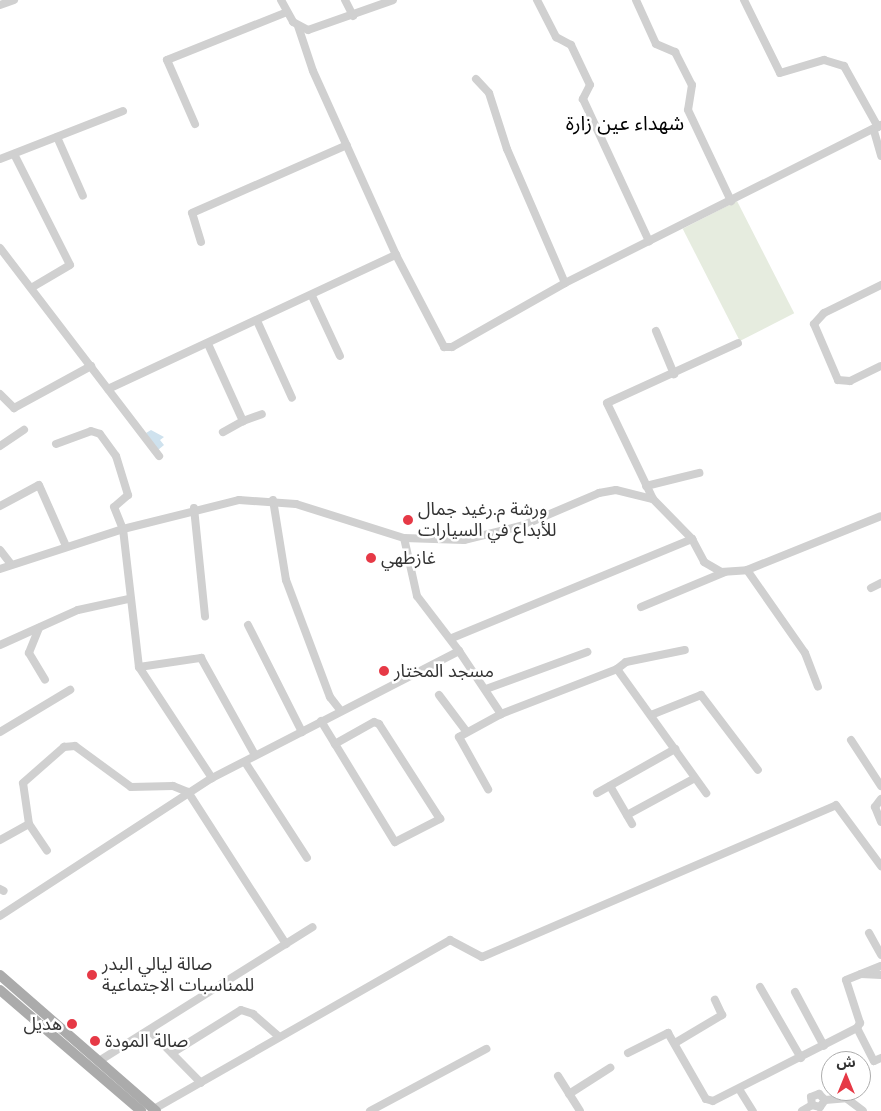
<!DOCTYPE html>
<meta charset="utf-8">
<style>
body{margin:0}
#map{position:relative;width:881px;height:1111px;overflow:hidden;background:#fff;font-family:Montserrat,"Noto Sans Arabic",sans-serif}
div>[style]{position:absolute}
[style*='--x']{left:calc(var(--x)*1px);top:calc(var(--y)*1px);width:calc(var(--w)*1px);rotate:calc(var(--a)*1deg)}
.green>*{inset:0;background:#e6ecdf;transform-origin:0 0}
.water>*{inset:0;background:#cfe2ee}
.minor>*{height:8px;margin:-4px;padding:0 4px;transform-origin:4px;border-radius:4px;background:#d0d0d0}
.major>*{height:10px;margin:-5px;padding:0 5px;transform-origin:5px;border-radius:5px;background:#ababab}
.dots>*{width:14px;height:14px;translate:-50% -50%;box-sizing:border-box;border:2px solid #fff;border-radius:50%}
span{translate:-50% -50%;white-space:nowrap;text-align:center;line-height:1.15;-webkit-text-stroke:5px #fff;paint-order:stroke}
.poi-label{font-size:18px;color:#333}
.left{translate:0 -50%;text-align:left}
.right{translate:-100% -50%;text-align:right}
.quarter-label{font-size:20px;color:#000}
.north{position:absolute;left:821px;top:1051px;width:50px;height:50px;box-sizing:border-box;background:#fff;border:1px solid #adadad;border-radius:50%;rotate:0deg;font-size:14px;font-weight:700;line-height:20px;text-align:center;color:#333}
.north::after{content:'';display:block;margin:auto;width:18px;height:22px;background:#e63946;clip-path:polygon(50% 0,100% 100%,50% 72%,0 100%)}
</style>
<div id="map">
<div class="green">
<div style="left:737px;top:201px;width:126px;height:61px;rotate:63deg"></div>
</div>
<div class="water">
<div style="clip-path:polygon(151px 430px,164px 437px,160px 440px,164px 445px,158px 450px,146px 433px)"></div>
</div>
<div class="minor">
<div style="--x:281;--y:0;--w:25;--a:61"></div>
<div style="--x:293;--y:22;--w:17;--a:28"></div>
<div style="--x:308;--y:30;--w:90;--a:-19.4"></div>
<div style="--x:345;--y:0;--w:18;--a:63"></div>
<div style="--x:537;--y:0;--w:42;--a:62.8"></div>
<div style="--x:556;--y:37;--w:17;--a:28"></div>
<div style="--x:571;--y:45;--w:44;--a:64.6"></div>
<div style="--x:590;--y:85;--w:16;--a:117"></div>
<div style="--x:583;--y:99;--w:157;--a:65.1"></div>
<div style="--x:636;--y:0;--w:48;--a:65.6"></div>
<div style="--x:656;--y:44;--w:21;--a:23"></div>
<div style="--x:675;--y:52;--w:37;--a:63"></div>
<div style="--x:692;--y:85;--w:25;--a:99"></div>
<div style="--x:688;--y:110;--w:101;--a:64.7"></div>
<div style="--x:744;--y:0;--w:81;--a:63.7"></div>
<div style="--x:780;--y:73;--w:46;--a:-16.5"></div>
<div style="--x:824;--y:60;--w:21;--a:17"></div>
<div style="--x:844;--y:66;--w:70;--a:60.9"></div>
<div style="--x:0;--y:5;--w:15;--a:-20"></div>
<div style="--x:298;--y:26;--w:47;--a:71.6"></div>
<div style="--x:313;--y:71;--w:202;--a:65.7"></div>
<div style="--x:396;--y:255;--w:104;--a:62.4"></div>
<div style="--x:444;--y:347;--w:8;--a:0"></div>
<div style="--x:452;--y:347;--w:130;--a:-29.5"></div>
<div style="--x:565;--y:283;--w:353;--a:-26.6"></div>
<div style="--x:476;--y:79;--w:19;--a:47"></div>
<div style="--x:489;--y:93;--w:59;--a:72.2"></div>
<div style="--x:507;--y:149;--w:146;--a:66.6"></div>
<div style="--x:195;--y:124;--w:70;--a:-113.6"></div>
<div style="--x:167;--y:60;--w:129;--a:-21.8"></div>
<div style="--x:874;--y:131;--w:26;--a:74"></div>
<div style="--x:57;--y:137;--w:64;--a:66.2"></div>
<div style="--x:14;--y:154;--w:124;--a:63.2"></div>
<div style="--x:70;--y:265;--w:45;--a:149.5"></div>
<div style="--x:0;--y:159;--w:132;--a:-21.3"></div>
<div style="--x:201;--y:242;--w:30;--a:-107"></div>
<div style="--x:192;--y:213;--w:169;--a:-23.7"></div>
<div style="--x:0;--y:248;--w:262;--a:52.6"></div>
<div style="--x:881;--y:285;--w:64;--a:153.8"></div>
<div style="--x:824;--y:313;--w:15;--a:132"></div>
<div style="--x:814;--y:324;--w:61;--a:66.8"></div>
<div style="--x:838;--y:380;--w:12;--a:5"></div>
<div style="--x:850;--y:381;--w:34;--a:-26"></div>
<div style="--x:312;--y:296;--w:66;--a:65"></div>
<div style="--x:258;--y:323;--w:82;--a:65.6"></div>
<div style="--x:656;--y:331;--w:47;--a:67.3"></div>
<div style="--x:208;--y:344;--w:85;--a:65.6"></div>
<div style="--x:243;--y:421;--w:23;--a:151"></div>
<div style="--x:108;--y:389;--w:318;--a:-25"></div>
<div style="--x:0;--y:394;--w:20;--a:45"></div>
<div style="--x:14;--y:408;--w:88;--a:-28.6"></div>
<div style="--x:243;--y:421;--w:20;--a:-20"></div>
<div style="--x:56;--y:444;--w:37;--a:-20"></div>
<div style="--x:91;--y:431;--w:9;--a:18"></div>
<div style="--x:100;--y:434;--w:27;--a:54"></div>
<div style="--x:116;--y:456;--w:41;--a:72.9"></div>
<div style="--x:128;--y:495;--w:18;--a:139"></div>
<div style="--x:114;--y:507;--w:24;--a:68"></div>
<div style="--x:123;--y:529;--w:139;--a:83.4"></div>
<div style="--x:139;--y:667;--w:133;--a:56.7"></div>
<div style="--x:0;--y:446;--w:29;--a:-34"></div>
<div style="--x:646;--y:486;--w:55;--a:-13.8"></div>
<div style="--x:653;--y:499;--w:106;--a:-115.6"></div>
<div style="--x:607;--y:403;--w:144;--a:-24.6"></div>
<div style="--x:273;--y:500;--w:81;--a:80.8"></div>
<div style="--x:286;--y:580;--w:125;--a:69.4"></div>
<div style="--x:330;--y:697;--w:16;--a:52"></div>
<div style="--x:0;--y:506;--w:44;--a:-28.3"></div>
<div style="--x:39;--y:485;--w:67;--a:66.1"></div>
<div style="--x:194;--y:508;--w:109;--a:84.2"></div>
<div style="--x:0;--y:550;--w:18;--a:52"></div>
<div style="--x:0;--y:569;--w:129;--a:-18"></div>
<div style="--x:123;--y:529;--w:120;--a:-14"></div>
<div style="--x:239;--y:500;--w:57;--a:4"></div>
<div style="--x:296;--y:504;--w:113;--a:17.5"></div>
<div style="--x:404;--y:538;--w:60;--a:1.9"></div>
<div style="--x:464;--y:540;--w:62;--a:-14"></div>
<div style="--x:524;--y:525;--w:82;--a:-23.1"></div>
<div style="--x:599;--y:493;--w:17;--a:-10"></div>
<div style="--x:616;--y:490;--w:38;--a:14"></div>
<div style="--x:653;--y:499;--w:56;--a:45.7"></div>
<div style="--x:692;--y:539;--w:26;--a:62"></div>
<div style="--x:704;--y:562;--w:20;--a:30"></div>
<div style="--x:721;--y:572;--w:26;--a:-4"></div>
<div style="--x:747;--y:570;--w:144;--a:-21.9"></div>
<div style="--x:747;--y:570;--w:101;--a:55.1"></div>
<div style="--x:805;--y:653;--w:36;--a:69"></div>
<div style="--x:871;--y:588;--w:11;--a:-27"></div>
<div style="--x:641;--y:607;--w:91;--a:-22.6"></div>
<div style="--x:248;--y:625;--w:120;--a:63.2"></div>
<div style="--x:39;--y:628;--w:27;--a:112"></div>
<div style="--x:29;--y:653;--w:31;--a:59"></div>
<div style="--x:452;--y:638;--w:260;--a:-22.4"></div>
<div style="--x:0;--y:645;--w:85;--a:-24.2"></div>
<div style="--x:78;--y:610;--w:51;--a:-12.4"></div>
<div style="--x:459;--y:651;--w:76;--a:56.3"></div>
<div style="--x:501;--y:714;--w:48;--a:151.3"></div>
<div style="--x:459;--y:737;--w:60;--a:60.9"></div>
<div style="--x:139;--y:667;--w:63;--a:-8.3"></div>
<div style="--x:201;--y:658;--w:111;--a:60.9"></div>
<div style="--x:617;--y:669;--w:11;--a:-38"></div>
<div style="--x:626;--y:662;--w:60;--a:-11.5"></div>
<div style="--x:486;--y:689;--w:108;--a:-20.1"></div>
<div style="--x:439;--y:695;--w:45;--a:53.1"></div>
<div style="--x:501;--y:714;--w:124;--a:-21.2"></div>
<div style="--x:617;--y:669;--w:153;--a:54.3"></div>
<div style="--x:651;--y:715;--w:54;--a:-21.8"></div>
<div style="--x:701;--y:695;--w:94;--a:52.8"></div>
<div style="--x:321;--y:721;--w:142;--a:58.6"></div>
<div style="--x:395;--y:842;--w:51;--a:-27.1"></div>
<div style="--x:440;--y:819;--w:113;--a:-122.7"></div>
<div style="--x:379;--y:724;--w:5;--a:-158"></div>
<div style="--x:374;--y:722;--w:45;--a:150.6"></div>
<div style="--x:0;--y:732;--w:82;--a:-31"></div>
<div style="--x:851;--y:740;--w:55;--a:56.9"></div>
<div style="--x:245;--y:762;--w:114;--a:57.1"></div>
<div style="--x:610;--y:786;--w:44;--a:59.9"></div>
<div style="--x:597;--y:793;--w:90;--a:-29.4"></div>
<div style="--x:881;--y:799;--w:10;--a:127"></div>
<div style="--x:875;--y:807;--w:16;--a:68"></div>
<div style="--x:627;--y:815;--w:77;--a:-28.6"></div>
<div style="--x:29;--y:824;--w:32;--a:56"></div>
<div style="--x:0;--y:840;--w:33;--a:-29"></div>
<div style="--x:29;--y:824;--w:41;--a:-98.3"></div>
<div style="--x:23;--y:783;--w:55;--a:-41.3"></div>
<div style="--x:64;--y:747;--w:11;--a:-5"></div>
<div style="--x:75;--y:746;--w:69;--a:36.2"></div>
<div style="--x:131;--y:787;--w:42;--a:-1.4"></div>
<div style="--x:173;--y:786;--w:16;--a:22"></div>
<div style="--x:188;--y:792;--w:181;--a:57.2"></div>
<div style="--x:0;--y:889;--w:4;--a:27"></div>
<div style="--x:0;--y:916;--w:253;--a:-33.1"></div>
<div style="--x:212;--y:778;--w:278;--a:-27.2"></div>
<div style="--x:459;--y:651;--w:69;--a:-127.4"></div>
<div style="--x:417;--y:596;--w:59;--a:-102.6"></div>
<div style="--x:869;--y:933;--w:25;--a:61"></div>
<div style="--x:861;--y:974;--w:20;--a:3"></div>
<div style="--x:760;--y:987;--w:82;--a:60"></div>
<div style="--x:795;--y:992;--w:61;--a:61.8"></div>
<div style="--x:857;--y:1028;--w:37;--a:63"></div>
<div style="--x:874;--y:1061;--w:8;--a:-23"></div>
<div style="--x:149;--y:1030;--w:74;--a:45.5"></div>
<div style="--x:675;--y:1043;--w:55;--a:-30.8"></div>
<div style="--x:722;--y:1015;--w:17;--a:-115"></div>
<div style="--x:172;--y:1053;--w:81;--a:-31.9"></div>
<div style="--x:241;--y:1010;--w:13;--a:18"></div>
<div style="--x:253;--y:1014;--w:35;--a:41"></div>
<div style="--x:628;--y:1053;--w:45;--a:-26.6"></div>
<div style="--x:668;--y:1033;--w:76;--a:60.1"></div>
<div style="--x:706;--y:1099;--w:7;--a:16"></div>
<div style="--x:713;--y:1101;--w:161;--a:-26.9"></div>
<div style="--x:857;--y:1028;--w:6;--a:-59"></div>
<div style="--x:860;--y:1023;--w:45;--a:-108"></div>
<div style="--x:846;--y:980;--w:38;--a:-22"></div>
<div style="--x:99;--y:1061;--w:252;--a:-32.1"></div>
<div style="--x:558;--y:1076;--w:41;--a:57.8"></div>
<div style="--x:739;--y:1089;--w:26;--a:58"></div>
<div style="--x:569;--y:1094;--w:49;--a:-32.4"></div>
<div style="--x:819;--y:1094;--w:8;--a:45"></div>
<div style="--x:825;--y:1100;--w:9;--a:126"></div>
<div style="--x:820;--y:1107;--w:8;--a:-166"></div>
<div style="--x:812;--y:1105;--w:8;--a:-97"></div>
<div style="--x:811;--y:1097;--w:9;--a:-21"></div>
<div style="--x:825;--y:1100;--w:21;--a:-5"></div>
<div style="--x:846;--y:1098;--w:21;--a:37"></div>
<div style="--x:154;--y:1109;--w:341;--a:-29.7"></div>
<div style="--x:450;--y:940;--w:36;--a:28"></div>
<div style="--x:482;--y:957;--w:385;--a:-23.2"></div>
<div style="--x:836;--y:805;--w:76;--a:53.6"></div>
<div style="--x:370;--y:1111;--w:132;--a:-28.1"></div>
<div style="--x:802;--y:1111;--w:12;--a:-31"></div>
</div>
<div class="major">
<div style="--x:0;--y:975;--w:207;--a:41.1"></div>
<div style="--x:0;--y:990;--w:186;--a:40.6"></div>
</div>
<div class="dots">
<div style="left:408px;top:520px;background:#e63946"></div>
<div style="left:371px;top:558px;background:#e63946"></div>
<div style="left:384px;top:671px;background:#e63946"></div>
<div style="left:92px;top:975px;background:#e63946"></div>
<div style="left:72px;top:1024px;background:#e63946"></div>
<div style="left:95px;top:1041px;background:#e63946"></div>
</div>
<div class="poi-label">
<span class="left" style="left:418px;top:520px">ورشة م.رغيد جمال<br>للأبداع في السيارات</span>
<span class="left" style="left:381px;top:558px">غازطهي</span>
<span class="left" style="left:394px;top:671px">مسجد المختار</span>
<span class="left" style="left:102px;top:975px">صالة ليالي البدر<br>للمناسبات الاجتماعية</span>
<span class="right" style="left:62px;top:1024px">هديل</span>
<span class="left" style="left:105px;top:1041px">صالة المودة</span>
</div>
<div class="quarter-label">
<span style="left:625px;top:123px">شهداء عين زارة</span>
</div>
<div class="north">ش</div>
</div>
